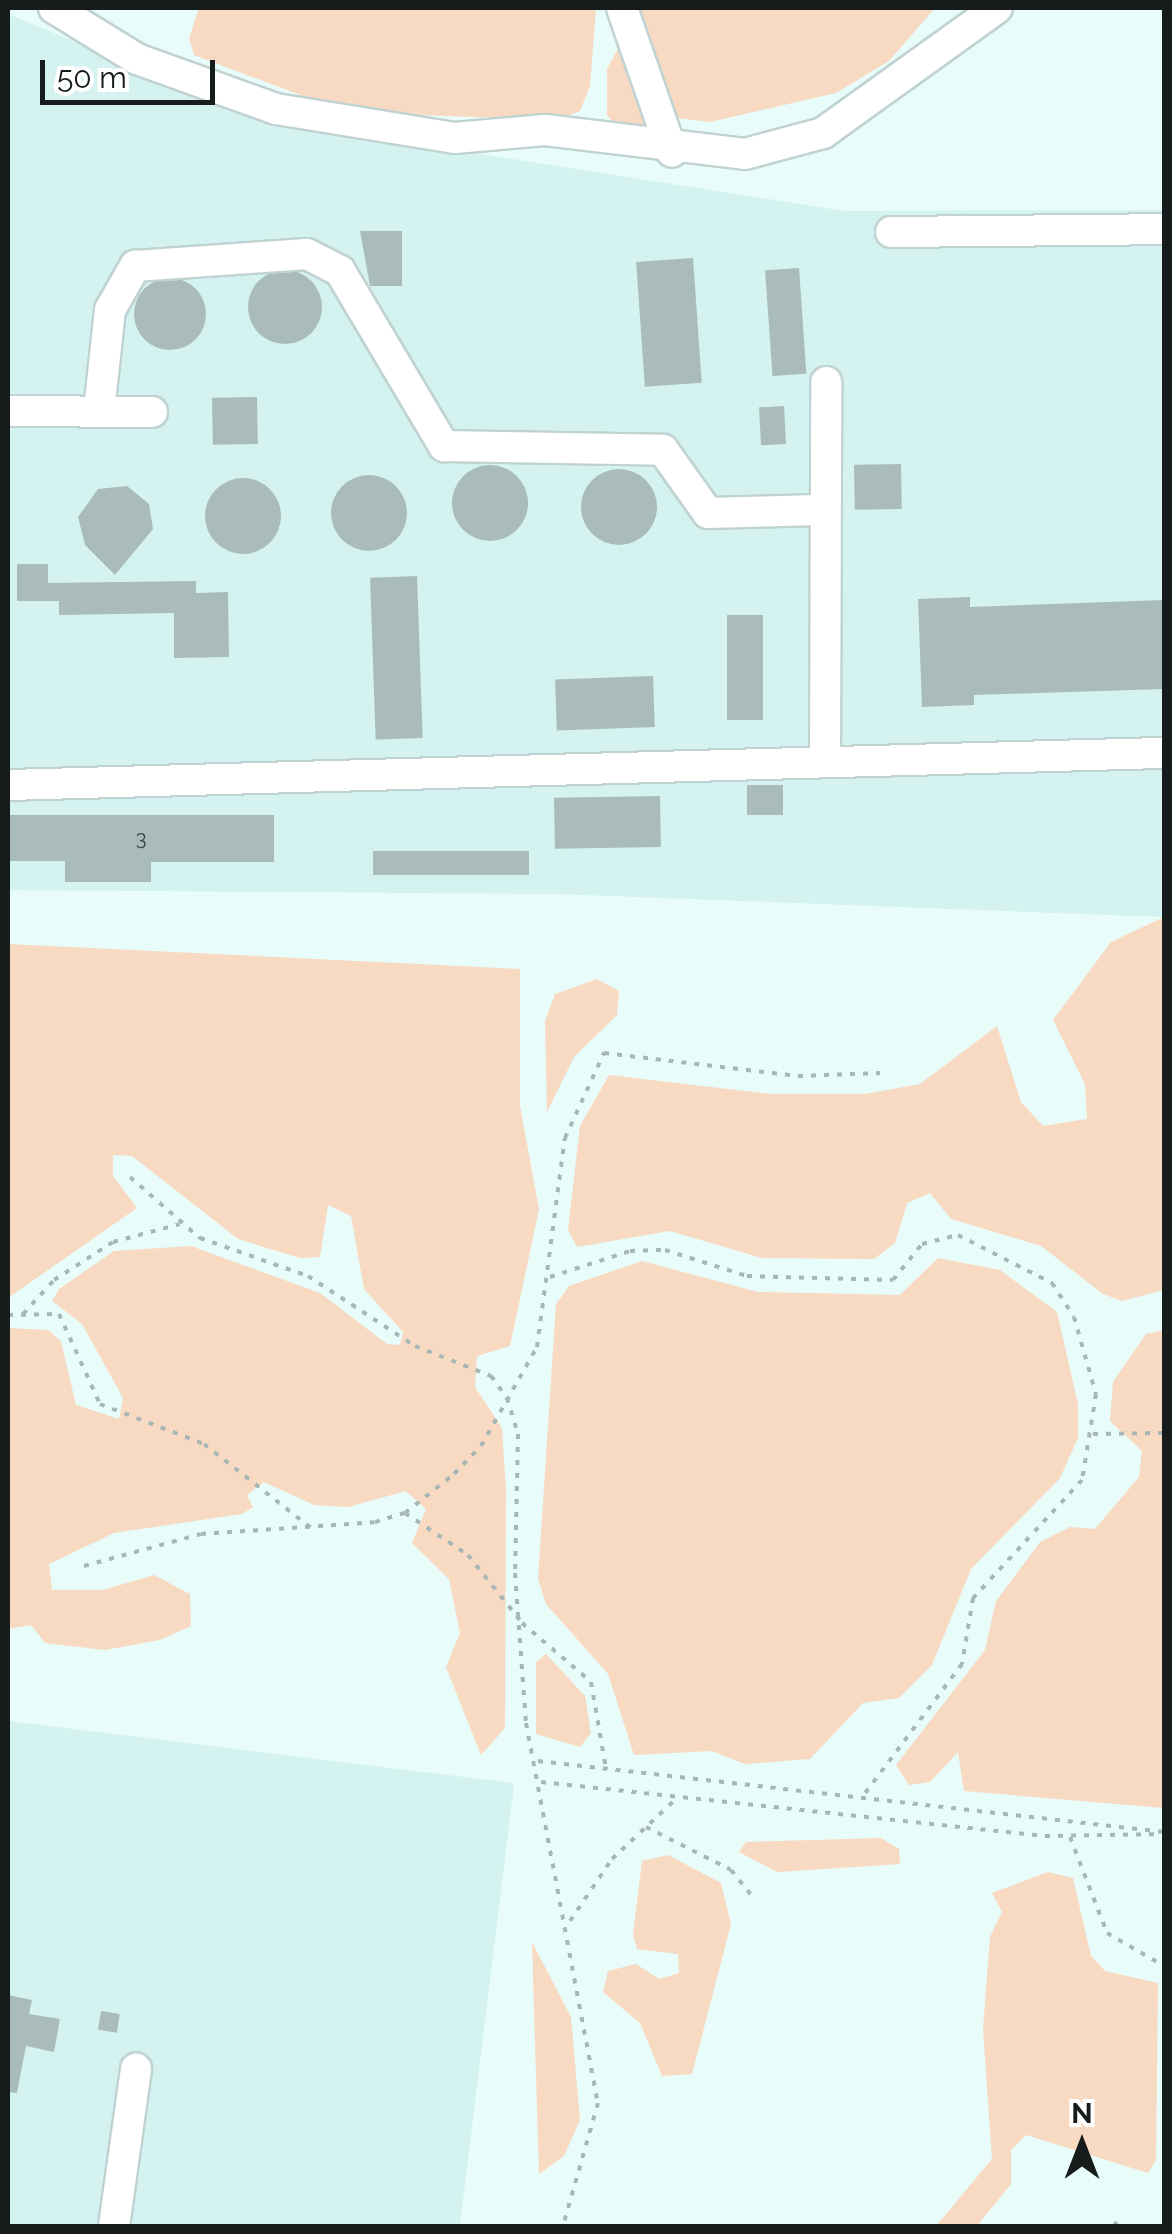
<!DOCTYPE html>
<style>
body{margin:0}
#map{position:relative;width:1172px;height:2234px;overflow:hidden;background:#e8fcfa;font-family:Raleway,sans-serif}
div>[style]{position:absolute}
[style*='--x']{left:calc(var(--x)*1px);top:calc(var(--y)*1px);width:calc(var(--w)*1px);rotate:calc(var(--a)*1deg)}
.built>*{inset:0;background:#d4f2f0;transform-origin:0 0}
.green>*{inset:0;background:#f8d9c1}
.building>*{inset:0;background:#a9bcbb;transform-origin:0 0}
.round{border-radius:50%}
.path>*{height:4px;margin-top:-2px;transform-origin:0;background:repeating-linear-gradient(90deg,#a7b7b5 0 5px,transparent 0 13px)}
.roads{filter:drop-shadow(2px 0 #c0d3d2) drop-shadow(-2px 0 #c0d3d2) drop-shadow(0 2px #c0d3d2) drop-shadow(0 -2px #c0d3d2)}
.minor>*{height:30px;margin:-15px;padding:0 15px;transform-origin:15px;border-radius:15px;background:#fff}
span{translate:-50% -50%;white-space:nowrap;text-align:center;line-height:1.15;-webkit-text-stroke:10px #fff;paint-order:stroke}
.number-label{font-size:20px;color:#3a4443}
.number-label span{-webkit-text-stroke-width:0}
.frame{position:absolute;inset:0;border:10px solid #151c1b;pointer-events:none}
.north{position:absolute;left:1032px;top:2094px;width:100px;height:100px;-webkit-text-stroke:8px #fff;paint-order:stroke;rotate:0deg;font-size:28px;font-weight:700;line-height:40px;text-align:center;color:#151c1b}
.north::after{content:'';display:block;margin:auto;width:35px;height:45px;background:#151c1b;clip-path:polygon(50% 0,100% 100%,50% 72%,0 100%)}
.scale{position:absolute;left:40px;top:60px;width:175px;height:45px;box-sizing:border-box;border:5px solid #151c1b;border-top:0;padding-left:12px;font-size:30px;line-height:35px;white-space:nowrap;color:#151c1b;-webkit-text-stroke:8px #fff;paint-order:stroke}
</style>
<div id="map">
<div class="built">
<div style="clip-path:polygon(8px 14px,265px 120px,844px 211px,1164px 210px,1164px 917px,556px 894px,8px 890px)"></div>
<div style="left:8px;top:1721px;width:510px;height:505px;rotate:7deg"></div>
</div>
<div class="green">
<div style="clip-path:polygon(199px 8px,596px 8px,590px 86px,580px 111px,556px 120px,390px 114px,316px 101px,194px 55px,189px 38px)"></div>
<div style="clip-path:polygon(638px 8px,935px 8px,889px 61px,836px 93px,710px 122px,677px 118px)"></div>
<div style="clip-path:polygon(622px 41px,652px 132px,621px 132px,607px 115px,607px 69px)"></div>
<div style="clip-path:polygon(1164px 917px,1164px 1290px,1122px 1301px,1103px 1294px,1041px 1246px,951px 1219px,930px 1193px,907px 1203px,895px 1243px,874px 1259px,762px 1258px,670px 1231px,577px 1247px,568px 1230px,580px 1126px,609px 1075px,770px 1094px,865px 1094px,920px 1084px,997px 1026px,1021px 1102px,1043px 1126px,1087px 1119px,1085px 1084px,1053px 1020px,1111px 942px)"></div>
<div style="clip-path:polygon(8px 944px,520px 969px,520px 1106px,539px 1209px,510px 1346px,477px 1356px,475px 1387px,502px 1428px,506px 1490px,505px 1728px,481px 1755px,446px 1667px,460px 1633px,449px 1579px,412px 1543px,426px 1509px,406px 1491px,348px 1507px,314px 1505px,264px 1482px,247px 1495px,253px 1507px,242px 1514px,114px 1533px,49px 1564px,52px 1590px,103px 1590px,154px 1575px,190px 1594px,191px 1626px,160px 1640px,105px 1650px,45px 1643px,31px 1625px,8px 1629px,8px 1328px,48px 1330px,61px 1341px,76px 1405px,119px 1419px,123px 1398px,82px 1324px,52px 1301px,59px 1289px,114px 1251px,191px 1246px,320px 1293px,387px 1344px,400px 1345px,403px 1332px,364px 1289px,351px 1216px,328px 1205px,320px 1257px,300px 1258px,238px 1239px,132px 1156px,113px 1155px,113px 1176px,137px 1208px,8px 1298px)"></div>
<div style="clip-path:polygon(597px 979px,619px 991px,617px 1015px,574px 1057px,547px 1112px,545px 1021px,555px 994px)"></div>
<div style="clip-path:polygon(938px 1258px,1000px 1270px,1057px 1312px,1078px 1404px,1078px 1438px,1060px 1478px,971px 1569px,932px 1665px,899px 1698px,863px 1703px,810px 1759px,745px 1764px,712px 1751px,634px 1755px,608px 1674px,546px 1604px,538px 1579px,556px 1304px,569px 1286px,642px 1261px,758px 1292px,900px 1295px)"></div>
<div style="clip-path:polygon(1164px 1330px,1164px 1808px,964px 1791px,958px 1752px,930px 1782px,909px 1785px,896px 1765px,985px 1650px,996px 1601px,1040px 1542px,1070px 1527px,1095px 1529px,1139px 1477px,1142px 1451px,1110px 1421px,1113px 1382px,1146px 1334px)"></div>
<div style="clip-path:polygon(546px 1654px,585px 1696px,591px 1733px,580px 1747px,536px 1734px,536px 1662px)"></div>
<div style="clip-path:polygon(881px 1838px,899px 1849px,900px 1864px,777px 1872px,739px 1852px,746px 1842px)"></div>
<div style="clip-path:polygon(668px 1855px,721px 1883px,731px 1924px,692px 2074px,662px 2076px,640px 2023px,603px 1992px,608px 1971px,636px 1964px,659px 1979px,679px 1973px,678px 1954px,637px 1949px,633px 1935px,642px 1861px)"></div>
<div style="clip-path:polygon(1048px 1872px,1073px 1878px,1091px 1956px,1105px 1971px,1158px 1983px,1156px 2160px,1148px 2173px,1026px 2135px,1011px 2150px,1011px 2184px,977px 2226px,936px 2226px,992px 2159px,983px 2029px,990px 1937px,1002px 1912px,992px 1893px)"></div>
<div style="clip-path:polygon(532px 1942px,571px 2017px,580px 2120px,564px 2156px,539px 2174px)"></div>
</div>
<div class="building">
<div style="clip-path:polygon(360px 231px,402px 231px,402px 286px,370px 286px)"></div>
<div style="left:693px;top:258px;width:125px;height:57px;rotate:86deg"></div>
<div style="left:799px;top:268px;width:106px;height:34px;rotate:86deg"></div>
<div class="round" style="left:248px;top:270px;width:74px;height:74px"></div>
<div class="round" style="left:134px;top:278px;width:72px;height:72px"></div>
<div style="left:257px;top:397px;width:47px;height:45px;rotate:89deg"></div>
<div style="left:784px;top:406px;width:38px;height:25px;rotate:87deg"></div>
<div style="left:901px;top:464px;width:45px;height:47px;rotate:89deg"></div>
<div class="round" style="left:452px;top:465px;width:76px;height:76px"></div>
<div class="round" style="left:581px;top:469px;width:76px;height:76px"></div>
<div class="round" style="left:331px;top:475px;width:76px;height:76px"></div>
<div class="round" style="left:205px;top:478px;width:76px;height:76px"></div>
<div style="clip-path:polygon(127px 486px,149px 504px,153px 529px,115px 575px,85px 545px,78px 517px,98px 489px)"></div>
<div style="clip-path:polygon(17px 564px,48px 564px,48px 583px,196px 581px,196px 593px,228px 592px,229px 657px,174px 658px,174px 613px,59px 615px,59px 601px,17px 601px)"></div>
<div style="left:417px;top:576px;width:162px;height:47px;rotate:88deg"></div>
<div style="clip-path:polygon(970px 597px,970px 607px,1164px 600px,1164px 689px,974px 695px,974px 705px,922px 707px,918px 599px)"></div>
<div style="left:727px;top:615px;width:36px;height:105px"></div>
<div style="left:653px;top:676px;width:51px;height:98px;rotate:88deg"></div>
<div style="left:747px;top:785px;width:36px;height:30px"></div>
<div style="left:660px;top:796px;width:51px;height:106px;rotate:89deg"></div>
<div style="clip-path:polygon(8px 815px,274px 815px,274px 862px,151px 862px,151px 882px,65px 882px,65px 861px,8px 861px)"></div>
<div style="left:529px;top:851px;width:24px;height:156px;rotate:90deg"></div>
<div style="clip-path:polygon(8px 1995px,32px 2000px,29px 2014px,60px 2019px,54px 2052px,26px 2046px,17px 2093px,8px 2092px)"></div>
<div style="left:101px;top:2011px;width:19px;height:19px;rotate:9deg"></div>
</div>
<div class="path">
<div style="--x:130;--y:1177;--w:93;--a:41.1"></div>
<div style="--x:200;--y:1238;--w:114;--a:19.4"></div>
<div style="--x:308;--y:1276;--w:128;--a:33.2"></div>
<div style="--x:415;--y:1346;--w:82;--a:21.5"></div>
<div style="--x:491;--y:1376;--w:27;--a:54"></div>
<div style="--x:507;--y:1398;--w:38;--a:73"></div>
<div style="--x:518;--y:1434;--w:139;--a:91.2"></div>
<div style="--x:515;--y:1573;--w:150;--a:85.8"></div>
<div style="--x:526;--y:1723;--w:387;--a:79.3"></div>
<div style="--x:598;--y:2103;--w:128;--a:105.9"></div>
<div style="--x:550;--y:1277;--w:84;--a:-18"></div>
<div style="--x:630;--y:1251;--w:35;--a:-2"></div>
<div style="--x:665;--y:1250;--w:86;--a:17.6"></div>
<div style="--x:747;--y:1276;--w:146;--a:1.6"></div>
<div style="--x:893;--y:1280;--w:46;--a:-51.1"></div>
<div style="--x:922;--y:1244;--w:37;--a:-14"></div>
<div style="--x:958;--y:1235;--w:106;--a:27.1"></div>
<div style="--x:1052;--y:1283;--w:40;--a:57.1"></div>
<div style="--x:1074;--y:1317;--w:80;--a:74.1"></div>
<div style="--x:1096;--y:1394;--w:87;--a:99.2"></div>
<div style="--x:1082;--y:1480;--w:161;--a:132.7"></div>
<div style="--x:973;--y:1598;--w:67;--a:99.5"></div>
<div style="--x:962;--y:1664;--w:166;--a:126.9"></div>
<div style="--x:23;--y:1314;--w:46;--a:-47.6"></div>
<div style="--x:54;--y:1280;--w:70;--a:-32.8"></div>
<div style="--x:113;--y:1242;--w:69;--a:-15"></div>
<div style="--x:8;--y:1315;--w:51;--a:-1.1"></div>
<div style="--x:59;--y:1314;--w:99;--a:65.5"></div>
<div style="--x:100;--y:1404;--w:111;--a:21"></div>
<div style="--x:204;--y:1444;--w:136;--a:38.1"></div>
<div style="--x:1093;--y:1434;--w:71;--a:-0.8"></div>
<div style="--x:405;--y:1513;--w:76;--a:33.7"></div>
<div style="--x:468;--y:1555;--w:87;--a:51.5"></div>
<div style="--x:522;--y:1623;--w:91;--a:40.5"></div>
<div style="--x:591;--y:1682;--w:88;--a:80.2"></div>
<div style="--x:84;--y:1566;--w:121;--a:-15.3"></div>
<div style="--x:201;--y:1534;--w:174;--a:-3.9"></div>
<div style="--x:375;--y:1522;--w:31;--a:-17"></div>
<div style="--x:405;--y:1513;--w:63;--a:-38.5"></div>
<div style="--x:454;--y:1474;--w:39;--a:-46"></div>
<div style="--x:481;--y:1446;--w:114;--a:-60.5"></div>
<div style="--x:537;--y:1347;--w:211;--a:-82.4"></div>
<div style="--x:565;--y:1138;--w:94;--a:-65.4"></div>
<div style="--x:604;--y:1053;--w:195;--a:6.8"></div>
<div style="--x:798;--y:1076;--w:82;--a:-2.1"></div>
<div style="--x:538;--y:1761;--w:630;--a:6.47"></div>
<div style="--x:541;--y:1782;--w:507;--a:6.12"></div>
<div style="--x:1045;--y:1836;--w:119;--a:-1"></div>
<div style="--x:646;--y:1827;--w:95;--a:26.8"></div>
<div style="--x:731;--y:1870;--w:33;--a:51"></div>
<div style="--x:1070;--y:1837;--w:103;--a:68.9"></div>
<div style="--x:1107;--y:1933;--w:66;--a:30.1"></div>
<div style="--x:570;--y:1921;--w:75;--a:-55.9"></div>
<div style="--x:612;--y:1859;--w:89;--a:-43.2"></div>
<div style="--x:1114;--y:2226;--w:6;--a:-59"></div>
</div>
<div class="roads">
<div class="minor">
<div style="--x:54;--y:8;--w:97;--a:31.6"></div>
<div style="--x:137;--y:59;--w:148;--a:19.8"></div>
<div style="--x:276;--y:109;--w:181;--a:9.2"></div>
<div style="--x:455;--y:138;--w:90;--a:-5.1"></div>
<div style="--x:545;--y:130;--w:201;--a:6.8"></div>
<div style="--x:745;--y:154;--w:81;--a:-15.1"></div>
<div style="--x:823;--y:133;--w:214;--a:-35.7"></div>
<div style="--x:622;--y:8;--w:152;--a:70.9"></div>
<div style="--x:891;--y:232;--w:273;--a:-0.6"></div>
<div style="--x:8;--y:411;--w:144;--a:0.4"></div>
<div style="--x:99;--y:411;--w:102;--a:-83.8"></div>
<div style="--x:110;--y:310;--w:51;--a:-60.4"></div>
<div style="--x:135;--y:266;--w:172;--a:-4"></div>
<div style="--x:307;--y:254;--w:37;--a:27"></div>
<div style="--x:340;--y:271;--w:204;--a:59.3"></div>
<div style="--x:444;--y:446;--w:219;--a:1"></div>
<div style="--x:663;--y:450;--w:77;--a:54.5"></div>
<div style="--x:708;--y:513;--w:111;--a:-1.5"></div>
<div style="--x:825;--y:761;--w:379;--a:-89.8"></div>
<div style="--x:8;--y:785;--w:1156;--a:-1.59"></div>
<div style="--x:114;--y:2226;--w:159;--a:-82"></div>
</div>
</div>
<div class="number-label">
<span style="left:141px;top:838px">3</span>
</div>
<div class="frame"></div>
<div class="north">N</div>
<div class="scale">50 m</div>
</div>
